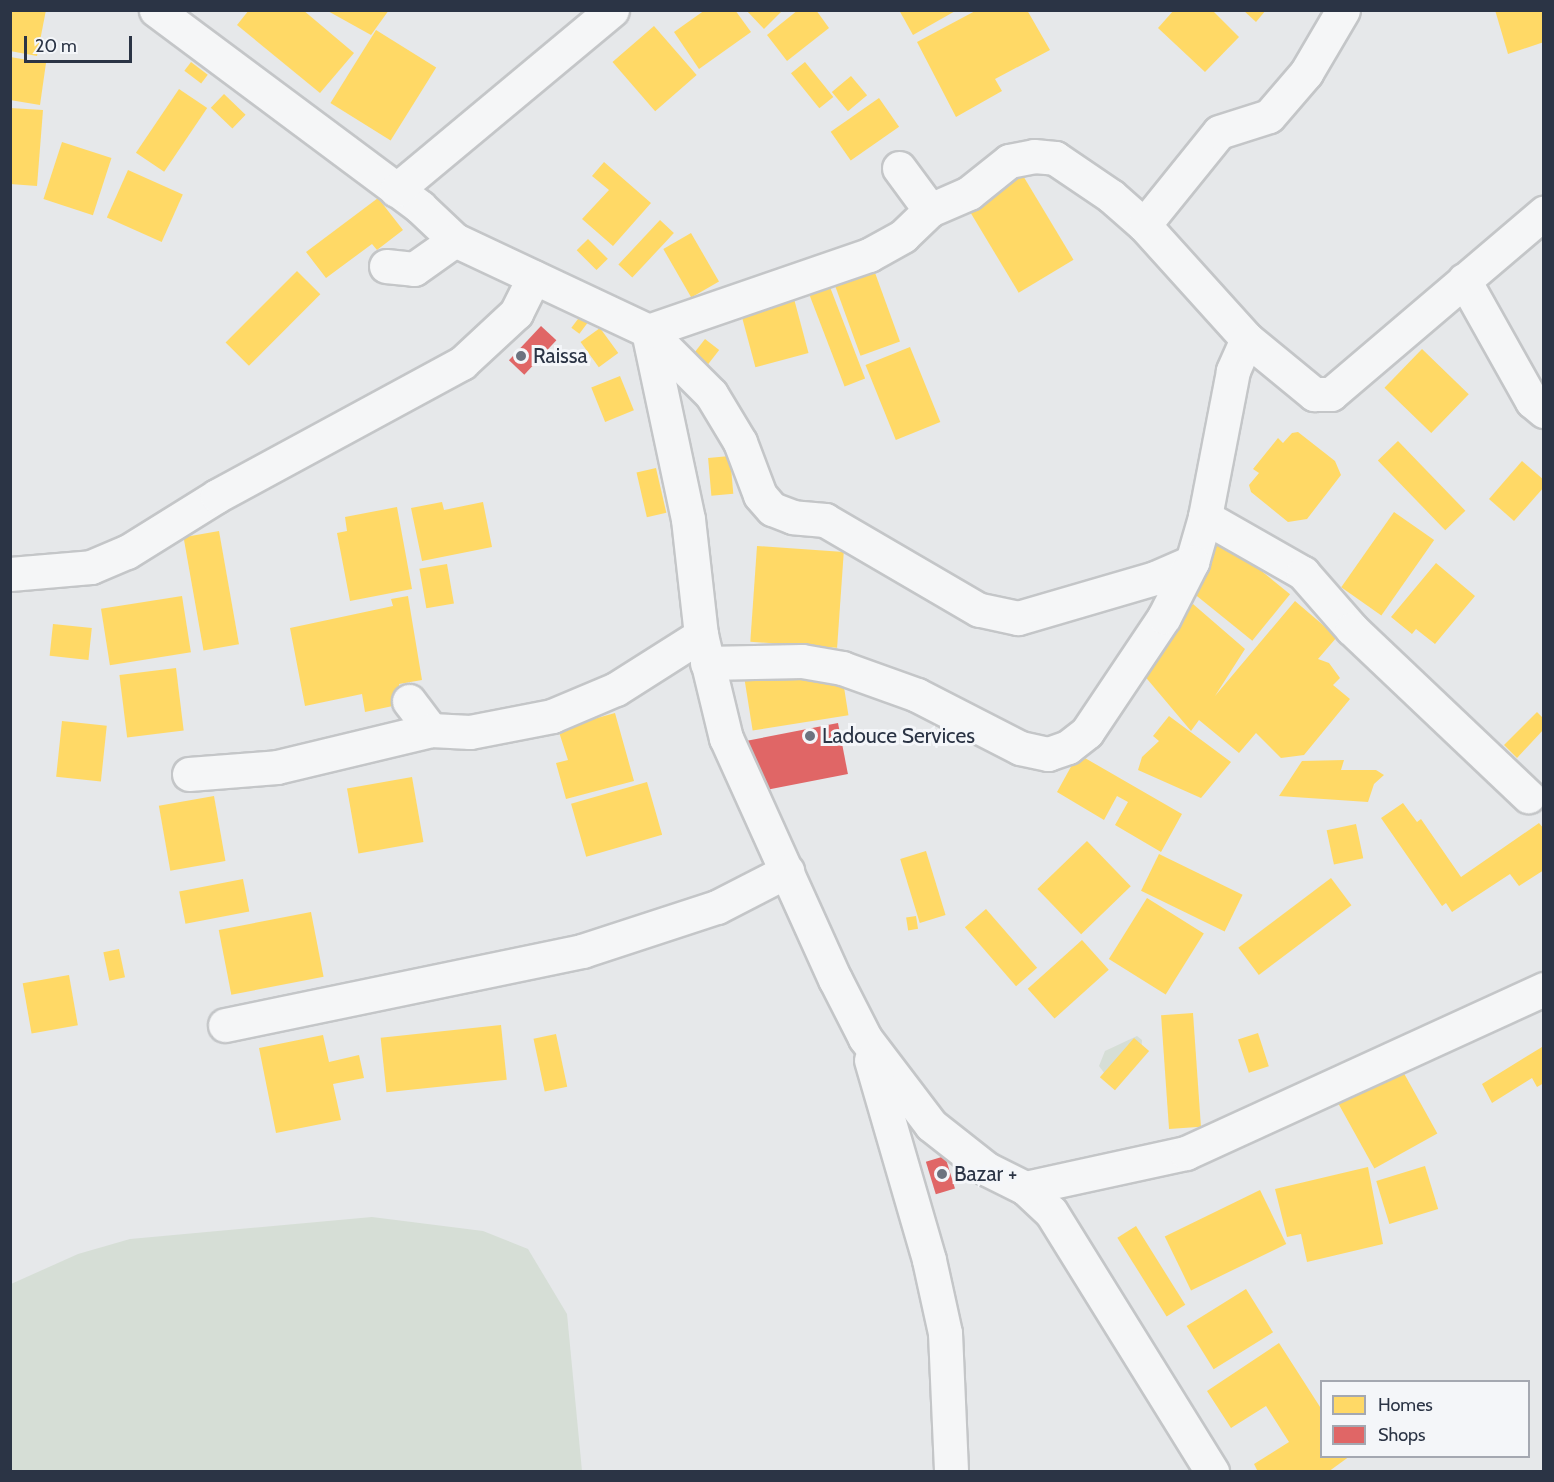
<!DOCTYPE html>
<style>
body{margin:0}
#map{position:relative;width:1554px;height:1482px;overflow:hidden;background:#e6e8ea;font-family:Cabin,sans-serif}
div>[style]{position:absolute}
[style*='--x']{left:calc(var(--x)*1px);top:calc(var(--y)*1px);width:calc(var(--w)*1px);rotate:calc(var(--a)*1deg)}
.green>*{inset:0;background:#d6ded6}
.homes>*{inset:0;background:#ffd966;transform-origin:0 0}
.shops>*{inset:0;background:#e06666;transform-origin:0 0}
.roads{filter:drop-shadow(2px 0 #c4c6c8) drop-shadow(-2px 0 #c4c6c8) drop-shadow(0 2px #c4c6c8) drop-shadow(0 -2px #c4c6c8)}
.minor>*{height:33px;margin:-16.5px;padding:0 16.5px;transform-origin:16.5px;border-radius:16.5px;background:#f5f6f7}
.dots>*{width:16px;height:16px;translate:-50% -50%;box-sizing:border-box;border:3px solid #f4f6f9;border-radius:50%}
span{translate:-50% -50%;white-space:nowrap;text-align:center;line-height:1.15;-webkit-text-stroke:6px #f4f6f9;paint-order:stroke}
.poi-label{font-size:21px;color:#2b3445}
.left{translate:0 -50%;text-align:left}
.frame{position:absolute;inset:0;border:12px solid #2b3445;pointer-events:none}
.legend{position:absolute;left:1320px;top:1380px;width:210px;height:78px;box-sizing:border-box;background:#f4f6f9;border:2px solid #a4a8b1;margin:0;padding:8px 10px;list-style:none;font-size:18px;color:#2b3445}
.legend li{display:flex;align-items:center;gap:12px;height:30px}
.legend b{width:30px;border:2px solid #a4a8b1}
.scale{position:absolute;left:24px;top:36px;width:108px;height:27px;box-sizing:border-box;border:3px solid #2b3445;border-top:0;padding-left:8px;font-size:18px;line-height:21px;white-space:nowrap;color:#2b3445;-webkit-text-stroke:4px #f4f6f9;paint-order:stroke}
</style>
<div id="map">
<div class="green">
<div style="clip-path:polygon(1137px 1036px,1142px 1040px,1141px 1058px,1114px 1086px,1099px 1066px,1105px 1051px)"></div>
<div style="clip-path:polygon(372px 1217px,483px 1231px,528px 1249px,567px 1314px,582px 1471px,11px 1471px,11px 1284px,78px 1254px,130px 1239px)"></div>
</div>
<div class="homes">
<div style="clip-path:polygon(10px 10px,46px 10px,37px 56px,10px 51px)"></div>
<div style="clip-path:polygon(249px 10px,303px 10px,354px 53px,320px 93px,237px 25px)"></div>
<div style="clip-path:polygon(326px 10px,389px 10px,371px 35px)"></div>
<div style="clip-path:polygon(705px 10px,735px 10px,751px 32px,699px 69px,674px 32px)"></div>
<div style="clip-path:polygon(746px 10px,783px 10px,764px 29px)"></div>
<div style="clip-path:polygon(798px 10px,816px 10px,829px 28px,787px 61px,767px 35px)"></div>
<div style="clip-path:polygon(899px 10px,957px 10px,913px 35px)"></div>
<div style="clip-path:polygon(977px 10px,1027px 10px,1050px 50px,995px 79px,1002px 91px,956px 117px,917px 42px)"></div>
<div style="clip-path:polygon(1174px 10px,1212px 10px,1239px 37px,1205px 72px,1158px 28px)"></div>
<div style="clip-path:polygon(1243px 10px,1266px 10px,1256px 22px)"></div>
<div style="clip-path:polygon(1495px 10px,1544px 10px,1544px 42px,1508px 54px)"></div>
<div style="left:654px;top:26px;width:65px;height:55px;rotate:49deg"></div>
<div style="left:376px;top:30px;width:71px;height:86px;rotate:32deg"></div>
<div style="clip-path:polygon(10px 57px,46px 63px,40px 105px,10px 100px)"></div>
<div style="left:191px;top:62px;width:21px;height:11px;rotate:37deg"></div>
<div style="left:805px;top:62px;width:45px;height:18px;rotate:51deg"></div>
<div style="left:851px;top:76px;width:25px;height:25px;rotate:50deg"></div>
<div style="left:179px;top:89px;width:34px;height:77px;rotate:34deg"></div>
<div style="left:224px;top:94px;width:30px;height:19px;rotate:44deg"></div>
<div style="left:879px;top:98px;width:35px;height:59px;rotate:55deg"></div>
<div style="clip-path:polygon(10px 108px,43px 110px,37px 186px,10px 184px)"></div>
<div style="left:62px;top:142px;width:52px;height:60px;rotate:18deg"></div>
<div style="clip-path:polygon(604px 162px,651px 203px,613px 246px,582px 219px,609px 190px,592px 176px)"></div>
<div style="left:128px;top:170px;width:60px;height:52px;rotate:24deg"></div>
<div style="left:1022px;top:174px;width:100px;height:64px;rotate:59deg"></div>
<div style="clip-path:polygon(378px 198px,403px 230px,377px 250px,372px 244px,326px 278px,306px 252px)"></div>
<div style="left:660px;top:220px;width:19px;height:61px;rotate:43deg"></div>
<div style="left:691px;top:233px;width:56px;height:32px;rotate:60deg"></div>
<div style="left:588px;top:239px;width:28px;height:16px;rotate:45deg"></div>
<div style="left:874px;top:270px;width:76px;height:42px;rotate:70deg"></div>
<div style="left:297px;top:271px;width:33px;height:101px;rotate:45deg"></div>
<div style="left:825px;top:274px;width:112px;height:22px;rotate:69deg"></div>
<div style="left:793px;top:295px;width:60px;height:55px;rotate:75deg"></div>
<div style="left:581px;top:315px;width:10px;height:16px;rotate:37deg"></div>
<div style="left:600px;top:328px;width:31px;height:24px;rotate:54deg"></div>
<div style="left:705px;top:339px;width:18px;height:18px;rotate:38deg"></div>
<div style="left:910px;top:347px;width:81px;height:48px;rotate:68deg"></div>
<div style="left:1422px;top:349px;width:65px;height:54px;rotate:44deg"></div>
<div style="left:620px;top:376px;width:37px;height:31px;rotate:68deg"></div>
<div style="clip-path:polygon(1298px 432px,1335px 461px,1341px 475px,1307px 519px,1288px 522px,1251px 492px,1249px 485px,1259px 473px,1253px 469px,1278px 438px,1283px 443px,1292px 433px)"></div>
<div style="left:1398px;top:441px;width:97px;height:28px;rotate:46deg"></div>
<div style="left:730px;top:456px;width:38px;height:22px;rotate:85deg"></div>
<div style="clip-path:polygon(1522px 461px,1544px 480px,1544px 487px,1514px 521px,1489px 499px)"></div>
<div style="left:656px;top:468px;width:46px;height:20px;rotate:77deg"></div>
<div style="clip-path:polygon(442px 502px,444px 510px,483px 502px,492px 547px,422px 561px,411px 508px)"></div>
<div style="clip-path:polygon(397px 507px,412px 589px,350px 601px,337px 533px,347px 531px,345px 517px)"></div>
<div style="left:1394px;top:512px;width:49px;height:92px;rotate:35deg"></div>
<div style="left:219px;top:531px;width:115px;height:36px;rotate:80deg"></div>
<div style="left:1217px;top:535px;width:94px;height:60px;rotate:39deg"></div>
<div style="left:757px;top:546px;width:87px;height:96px;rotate:4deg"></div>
<div style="clip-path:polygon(1436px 563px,1475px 596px,1435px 644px,1416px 629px,1412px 634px,1391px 617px)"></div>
<div style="left:447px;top:564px;width:40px;height:28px;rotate:80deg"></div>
<div style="left:182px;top:596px;width:57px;height:82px;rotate:81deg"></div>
<div style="clip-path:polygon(408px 596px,422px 680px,399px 684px,402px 704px,365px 712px,362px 694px,305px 706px,290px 628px,393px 606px,391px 599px)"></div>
<div style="clip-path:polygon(1295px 601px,1337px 637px,1318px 659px,1329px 663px,1340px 678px,1333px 685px,1350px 699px,1304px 755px,1281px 758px,1256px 733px,1239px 753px,1199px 720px,1191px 731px,1137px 667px,1193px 604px,1245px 649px,1215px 696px)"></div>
<div style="left:53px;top:624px;width:39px;height:32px;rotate:6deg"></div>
<div style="left:840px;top:662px;width:54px;height:97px;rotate:81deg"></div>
<div style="left:176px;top:668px;width:63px;height:57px;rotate:83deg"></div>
<div style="clip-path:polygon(1537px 712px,1544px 719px,1544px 729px,1517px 758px,1504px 745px)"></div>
<div style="clip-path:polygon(615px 713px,634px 781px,566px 799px,556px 763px,568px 760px,558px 729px)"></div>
<div style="clip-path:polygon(1169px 716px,1231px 762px,1201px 798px,1138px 770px,1142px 757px,1159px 741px,1153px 736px)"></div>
<div style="left:62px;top:721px;width:45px;height:56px;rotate:6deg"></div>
<div style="clip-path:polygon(1078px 754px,1182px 814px,1161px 852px,1115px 825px,1128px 802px,1117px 796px,1104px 820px,1057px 792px)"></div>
<div style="clip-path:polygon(1344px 760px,1341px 770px,1376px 770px,1384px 775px,1374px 784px,1368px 802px,1279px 796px,1302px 761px)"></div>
<div style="left:412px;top:777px;width:66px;height:66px;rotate:80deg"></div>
<div style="left:647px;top:782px;width:55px;height:79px;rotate:74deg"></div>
<div style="left:214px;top:796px;width:66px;height:56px;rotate:80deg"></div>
<div style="clip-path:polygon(1403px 803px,1417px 822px,1421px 819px,1461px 877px,1539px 823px,1544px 829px,1544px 870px,1519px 886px,1510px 874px,1452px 912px,1446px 903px,1442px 906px,1381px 818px)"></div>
<div style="left:1356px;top:824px;width:35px;height:30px;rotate:78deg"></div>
<div style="left:1087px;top:841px;width:63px;height:69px;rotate:46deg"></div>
<div style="left:926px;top:851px;width:67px;height:27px;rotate:73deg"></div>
<div style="left:1159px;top:854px;width:93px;height:41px;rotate:26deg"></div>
<div style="left:1331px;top:878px;width:34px;height:116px;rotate:53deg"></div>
<div style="left:243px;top:879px;width:33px;height:65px;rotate:79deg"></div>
<div style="left:1147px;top:898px;width:67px;height:72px;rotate:32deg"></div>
<div style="left:986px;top:909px;width:78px;height:28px;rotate:49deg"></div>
<div style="left:311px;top:912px;width:66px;height:94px;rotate:79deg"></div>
<div style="left:916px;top:916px;width:13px;height:10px;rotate:81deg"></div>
<div style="left:1082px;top:940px;width:40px;height:73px;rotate:48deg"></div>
<div style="left:119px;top:949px;width:29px;height:16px;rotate:78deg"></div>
<div style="left:69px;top:975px;width:51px;height:47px;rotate:80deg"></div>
<div style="left:1193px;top:1013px;width:114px;height:32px;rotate:86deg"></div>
<div style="left:501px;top:1025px;width:55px;height:121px;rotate:84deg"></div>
<div style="left:1258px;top:1033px;width:35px;height:21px;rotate:72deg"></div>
<div style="left:556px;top:1034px;width:54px;height:23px;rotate:78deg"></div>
<div style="clip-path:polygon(323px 1035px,329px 1062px,359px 1055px,364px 1078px,333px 1084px,341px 1120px,276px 1133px,259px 1048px)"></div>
<div style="left:1134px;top:1038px;width:20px;height:52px;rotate:41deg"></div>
<div style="clip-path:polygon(1542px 1047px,1544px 1083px,1537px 1087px,1532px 1078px,1492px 1103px,1482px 1084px)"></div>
<div style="left:1401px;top:1068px;width:75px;height:72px;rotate:61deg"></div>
<div style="left:1425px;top:1166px;width:45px;height:51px;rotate:73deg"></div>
<div style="clip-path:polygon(1368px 1167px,1383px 1244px,1307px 1262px,1301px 1234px,1287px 1237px,1275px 1189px)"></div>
<div style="left:1260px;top:1190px;width:60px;height:106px;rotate:64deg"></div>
<div style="left:1136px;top:1226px;width:93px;height:22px;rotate:58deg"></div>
<div style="left:1246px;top:1289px;width:51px;height:70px;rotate:58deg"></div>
<div style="clip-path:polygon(1279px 1343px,1322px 1410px,1322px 1456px,1350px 1456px,1328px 1472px,1258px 1472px,1254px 1464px,1289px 1442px,1266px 1406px,1231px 1428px,1207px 1391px)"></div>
</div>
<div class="shops">
<div style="left:541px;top:326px;width:21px;height:47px;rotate:43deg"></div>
<div style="left:838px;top:723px;width:52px;height:94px;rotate:79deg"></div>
<div style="left:945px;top:1156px;width:34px;height:20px;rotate:73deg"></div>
</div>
<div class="roads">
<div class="minor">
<div style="--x:156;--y:10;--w:329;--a:36.7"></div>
<div style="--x:420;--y:207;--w:48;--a:43.3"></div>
<div style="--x:455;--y:240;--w:213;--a:25.2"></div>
<div style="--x:648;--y:331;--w:192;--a:78"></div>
<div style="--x:688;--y:519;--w:117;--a:83.6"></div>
<div style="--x:701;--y:635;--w:106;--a:76.4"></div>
<div style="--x:726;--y:738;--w:265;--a:65.7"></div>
<div style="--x:835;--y:979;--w:66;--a:63"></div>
<div style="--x:865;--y:1038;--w:109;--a:52.8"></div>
<div style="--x:931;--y:1125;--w:71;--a:38.2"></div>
<div style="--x:987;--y:1169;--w:42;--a:26.6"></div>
<div style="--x:1025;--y:1188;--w:35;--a:43"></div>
<div style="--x:1051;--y:1212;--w:306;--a:58.2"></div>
<div style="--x:1034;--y:156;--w:21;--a:5"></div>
<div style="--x:1055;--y:158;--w:68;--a:34.2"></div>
<div style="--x:1111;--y:196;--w:44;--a:41.3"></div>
<div style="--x:1144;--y:225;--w:154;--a:47.9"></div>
<div style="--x:1247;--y:339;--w:35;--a:114"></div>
<div style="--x:1233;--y:371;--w:149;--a:100.9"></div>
<div style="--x:1205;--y:517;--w:47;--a:106.1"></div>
<div style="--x:1192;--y:562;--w:40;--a:156.6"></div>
<div style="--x:1155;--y:578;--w:143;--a:163.7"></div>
<div style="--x:1018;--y:618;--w:40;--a:-168"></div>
<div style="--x:979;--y:610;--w:178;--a:-149.7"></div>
<div style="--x:825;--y:520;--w:32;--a:-175"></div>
<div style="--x:793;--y:517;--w:22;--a:-159"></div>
<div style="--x:772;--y:509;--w:18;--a:-131"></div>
<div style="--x:760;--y:495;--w:57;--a:-110.7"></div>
<div style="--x:740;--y:442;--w:56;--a:-121.1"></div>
<div style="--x:711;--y:394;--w:89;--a:-135"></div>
<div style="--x:648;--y:331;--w:234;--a:-19"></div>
<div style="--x:869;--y:255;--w:39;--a:-29"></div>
<div style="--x:903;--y:236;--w:37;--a:-44"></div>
<div style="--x:930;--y:210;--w:43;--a:-23.6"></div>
<div style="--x:969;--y:193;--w:51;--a:-38.7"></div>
<div style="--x:1009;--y:161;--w:25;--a:-11"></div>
<div style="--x:899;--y:168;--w:52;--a:53.6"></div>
<div style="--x:396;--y:190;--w:281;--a:-39.8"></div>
<div style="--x:1144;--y:225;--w:119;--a:-51.1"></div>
<div style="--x:1219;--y:132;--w:52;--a:-17.7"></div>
<div style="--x:1269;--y:116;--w:57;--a:-49.3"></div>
<div style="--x:1306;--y:73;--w:73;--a:-59.6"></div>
<div style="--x:386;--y:266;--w:28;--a:6"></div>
<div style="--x:414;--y:269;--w:50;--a:-35.3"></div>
<div style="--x:1464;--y:280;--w:139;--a:60.7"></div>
<div style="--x:1532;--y:401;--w:16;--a:40"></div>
<div style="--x:1247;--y:339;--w:87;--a:39.4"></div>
<div style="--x:1314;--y:394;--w:17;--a:0"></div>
<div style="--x:1331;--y:394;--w:280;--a:-40.4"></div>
<div style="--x:1205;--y:517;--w:113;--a:29.7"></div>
<div style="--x:1303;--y:573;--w:74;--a:48.8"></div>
<div style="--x:1352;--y:629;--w:243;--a:43.5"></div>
<div style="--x:10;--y:574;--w:81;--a:-4.9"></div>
<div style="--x:91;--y:567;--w:39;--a:-23"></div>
<div style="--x:127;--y:552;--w:106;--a:-31.9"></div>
<div style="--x:217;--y:496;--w:279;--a:-28.5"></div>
<div style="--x:462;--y:363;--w:74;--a:-42.8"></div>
<div style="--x:516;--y:313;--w:40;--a:-63.4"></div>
<div style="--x:707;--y:663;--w:95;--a:-1.2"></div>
<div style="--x:802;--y:661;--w:41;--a:9.9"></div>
<div style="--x:842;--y:668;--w:80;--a:19.8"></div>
<div style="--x:917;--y:695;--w:116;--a:27.2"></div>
<div style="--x:1020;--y:748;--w:29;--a:12"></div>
<div style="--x:1048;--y:754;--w:21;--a:-19"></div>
<div style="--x:1068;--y:747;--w:24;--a:-38"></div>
<div style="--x:1087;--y:732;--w:138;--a:-56.2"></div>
<div style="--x:1164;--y:617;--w:62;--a:-63"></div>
<div style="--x:409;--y:701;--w:36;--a:53"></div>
<div style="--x:189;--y:774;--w:88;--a:-4.5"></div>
<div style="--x:277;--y:767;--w:158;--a:-13.5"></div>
<div style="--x:431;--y:730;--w:39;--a:3"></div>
<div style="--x:470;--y:732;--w:84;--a:-11"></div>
<div style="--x:552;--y:716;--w:69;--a:-22.9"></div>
<div style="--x:616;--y:689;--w:101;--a:-32.4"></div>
<div style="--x:225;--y:1025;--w:365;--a:-11.7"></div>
<div style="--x:582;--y:951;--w:142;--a:-18.1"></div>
<div style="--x:717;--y:907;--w:79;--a:-27.2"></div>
<div style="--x:871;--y:1060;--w:208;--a:73.8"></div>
<div style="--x:929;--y:1260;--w:75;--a:77.6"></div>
<div style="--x:945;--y:1333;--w:139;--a:87.5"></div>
<div style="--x:1025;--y:1188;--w:165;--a:-12.3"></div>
<div style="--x:1186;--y:1153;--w:394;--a:-24.6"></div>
</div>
</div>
<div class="dots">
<div style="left:521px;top:356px;background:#6c737f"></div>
<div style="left:810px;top:736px;background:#6c737f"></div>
<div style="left:942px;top:1174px;background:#6c737f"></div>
</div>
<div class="poi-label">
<span class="left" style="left:533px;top:356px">Raissa</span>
<span class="left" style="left:822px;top:736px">Ladouce Services</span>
<span class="left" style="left:954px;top:1174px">Bazar +</span>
</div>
<div class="frame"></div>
<ul class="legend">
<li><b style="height:16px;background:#ffd966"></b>Homes</li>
<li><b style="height:16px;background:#e06666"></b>Shops</li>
</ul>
<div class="scale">20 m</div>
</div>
